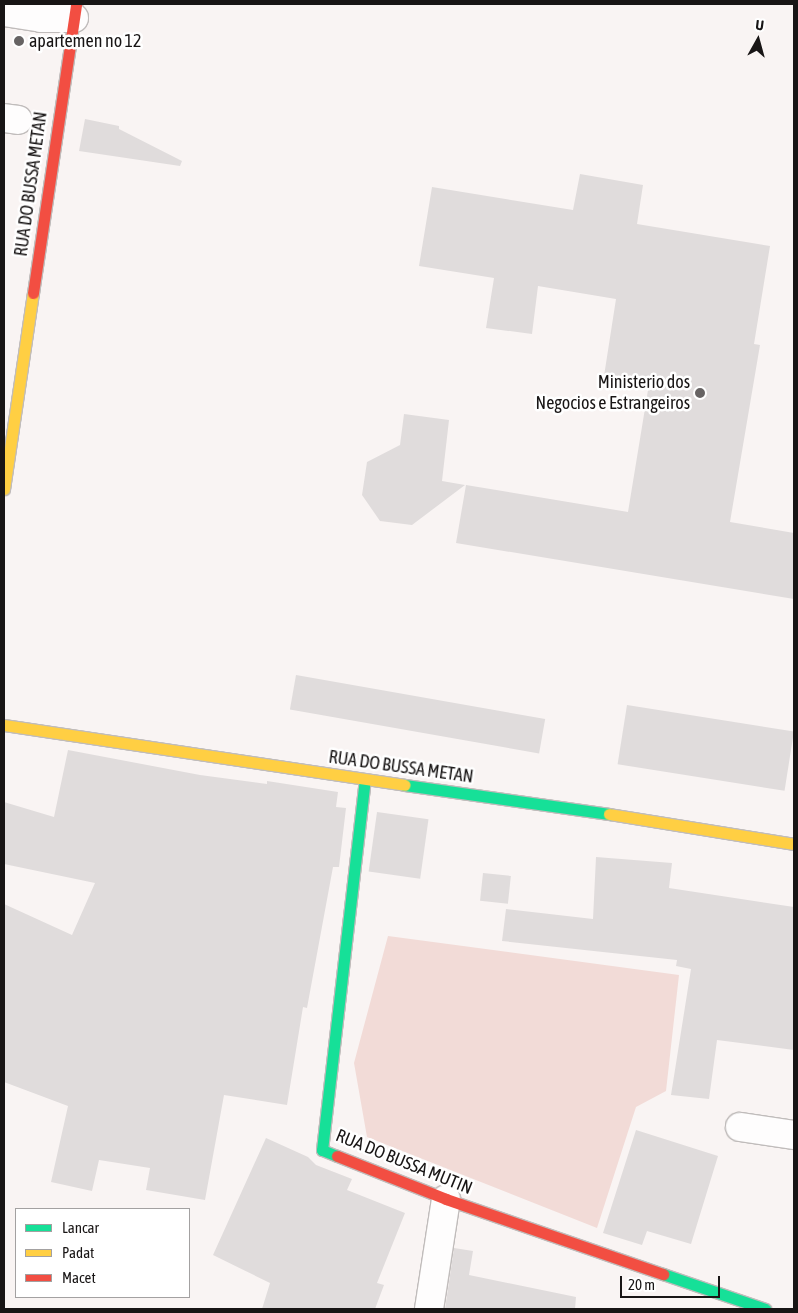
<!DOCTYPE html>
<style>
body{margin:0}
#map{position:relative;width:798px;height:1313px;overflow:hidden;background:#f9f4f3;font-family:"Asap Condensed",sans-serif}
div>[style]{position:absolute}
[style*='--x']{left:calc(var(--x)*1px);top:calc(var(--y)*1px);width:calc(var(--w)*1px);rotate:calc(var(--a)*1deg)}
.green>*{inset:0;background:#f2dbd7}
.building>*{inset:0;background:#e0dcdc;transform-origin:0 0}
.roads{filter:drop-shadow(1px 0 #c0bcbb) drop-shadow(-1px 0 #c0bcbb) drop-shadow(0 1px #c0bcbb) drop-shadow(0 -1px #c0bcbb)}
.street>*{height:28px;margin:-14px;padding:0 14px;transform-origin:14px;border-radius:14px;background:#fefdfd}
.fast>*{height:11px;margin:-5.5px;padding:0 5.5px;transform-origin:5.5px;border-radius:5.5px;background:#16e098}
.slow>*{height:11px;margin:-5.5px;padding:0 5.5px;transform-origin:5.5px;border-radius:5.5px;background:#ffcf43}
.jam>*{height:11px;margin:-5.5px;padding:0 5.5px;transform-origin:5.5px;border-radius:5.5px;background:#f24e42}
.dots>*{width:14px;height:14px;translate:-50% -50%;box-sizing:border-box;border:2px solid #fff;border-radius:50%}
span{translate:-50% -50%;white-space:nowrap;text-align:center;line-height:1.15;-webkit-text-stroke:5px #fff;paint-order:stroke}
.poi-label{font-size:18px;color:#181515}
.left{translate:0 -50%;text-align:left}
.right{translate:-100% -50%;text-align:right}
.street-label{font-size:18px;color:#181515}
.frame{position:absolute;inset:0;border:5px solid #181515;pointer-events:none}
.legend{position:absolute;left:15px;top:1208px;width:175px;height:90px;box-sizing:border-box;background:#fff;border:1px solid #a3a1a1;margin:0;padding:6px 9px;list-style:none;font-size:15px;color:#181515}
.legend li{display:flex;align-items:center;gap:10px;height:25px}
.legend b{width:25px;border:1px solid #a3a1a1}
.north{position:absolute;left:733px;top:15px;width:50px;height:50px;-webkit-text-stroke:4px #fff;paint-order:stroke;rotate:7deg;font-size:14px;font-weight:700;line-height:20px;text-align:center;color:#181515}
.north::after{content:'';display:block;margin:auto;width:18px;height:22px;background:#181515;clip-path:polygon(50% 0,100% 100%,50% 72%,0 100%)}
.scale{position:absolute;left:620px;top:1276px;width:100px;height:22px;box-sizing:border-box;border:2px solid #181515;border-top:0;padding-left:6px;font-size:15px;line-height:18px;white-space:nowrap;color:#181515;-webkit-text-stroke:4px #fff;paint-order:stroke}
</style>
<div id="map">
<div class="green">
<div style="clip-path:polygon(388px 936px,679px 975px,666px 1091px,636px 1107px,597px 1228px,367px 1137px,354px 1063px)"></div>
</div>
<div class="building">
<div style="clip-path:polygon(85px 119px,119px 126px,119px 129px,182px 161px,180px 166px,79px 151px)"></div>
<div style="clip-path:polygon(580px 174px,643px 185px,637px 224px,770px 246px,754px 344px,760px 345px,730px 522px,794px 533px,794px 599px,456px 543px,466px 485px,628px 512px,649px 384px,604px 376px,616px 299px,538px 286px,532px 334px,486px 328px,494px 278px,419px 266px,432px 187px,573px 210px)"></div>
<div style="clip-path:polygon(404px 414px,449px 420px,442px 481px,465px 485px,412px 525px,380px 521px,362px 495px,367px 462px,400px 445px)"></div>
<div style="left:296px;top:675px;width:253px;height:35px;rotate:10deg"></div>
<div style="left:627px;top:705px;width:169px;height:60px;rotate:9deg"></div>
<div style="clip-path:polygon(68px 750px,200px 775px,267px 784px,267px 781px,338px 792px,336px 807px,346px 808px,339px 867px,333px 867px,307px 1008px,303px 1007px,287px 1105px,224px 1095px,205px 1200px,146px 1190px,150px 1168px,99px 1160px,92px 1191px,51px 1182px,68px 1106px,4px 1082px,4px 904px,72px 935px,95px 883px,4px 864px,4px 802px,54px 817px)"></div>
<div style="left:377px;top:812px;width:52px;height:60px;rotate:8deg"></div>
<div style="clip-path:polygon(596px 857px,672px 863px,669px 888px,794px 907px,794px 1050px,717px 1040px,709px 1099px,671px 1095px,691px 969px,676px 966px,677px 960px,502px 941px,506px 909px,593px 919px)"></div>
<div style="left:483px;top:873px;width:28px;height:28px;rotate:6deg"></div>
<div style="clip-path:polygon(636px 1130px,718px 1156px,691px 1244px,647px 1231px,642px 1245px,603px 1233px)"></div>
<div style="clip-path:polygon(266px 1138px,308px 1157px,316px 1165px,352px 1179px,347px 1190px,405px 1213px,377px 1283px,384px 1285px,375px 1309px,262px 1309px,270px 1283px,213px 1255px)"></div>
<div style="clip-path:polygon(454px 1248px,473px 1251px,469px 1275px,576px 1297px,575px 1309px,445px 1309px)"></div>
</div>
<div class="roads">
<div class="street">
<div style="--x:4;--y:12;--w:37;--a:9"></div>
<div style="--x:41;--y:18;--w:33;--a:0"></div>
<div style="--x:4;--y:118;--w:14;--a:8"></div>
<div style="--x:740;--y:1127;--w:55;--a:8.4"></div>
<div style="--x:429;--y:1309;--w:111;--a:-81.2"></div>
</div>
<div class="fast">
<div style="--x:405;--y:785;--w:206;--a:8.1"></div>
<div style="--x:337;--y:1156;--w:16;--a:-158"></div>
<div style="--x:322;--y:1150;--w:372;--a:-83.4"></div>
<div style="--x:663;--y:1274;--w:108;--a:18.9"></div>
</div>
<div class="slow">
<div style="--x:4;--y:489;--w:198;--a:-81.6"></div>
<div style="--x:4;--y:725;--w:405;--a:8.5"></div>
<div style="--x:609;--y:814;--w:187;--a:9.2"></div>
</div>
<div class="jam">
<div style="--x:33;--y:293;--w:292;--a:-81.5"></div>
<div style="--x:337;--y:1156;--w:117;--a:21.5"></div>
<div style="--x:446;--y:1199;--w:230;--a:19.1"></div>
</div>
</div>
<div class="dots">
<div style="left:19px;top:41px;background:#676363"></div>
<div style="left:700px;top:393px;background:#676363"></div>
</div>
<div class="poi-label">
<span class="left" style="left:29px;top:41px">apartemen no 12</span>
<span class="right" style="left:690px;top:393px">Ministerio dos<br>Negocios e Estrangeiros</span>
</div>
<div class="street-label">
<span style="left:31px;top:184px;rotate:-82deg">RUA DO BUSSA METAN</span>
<span style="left:401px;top:767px;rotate:8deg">RUA DO BUSSA METAN</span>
<span style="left:404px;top:1162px;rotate:22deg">RUA DO BUSSA MUTIN</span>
</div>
<div class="frame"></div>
<ul class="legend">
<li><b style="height:6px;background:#16e098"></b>Lancar</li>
<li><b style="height:6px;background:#ffcf43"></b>Padat</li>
<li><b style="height:6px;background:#f24e42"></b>Macet</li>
</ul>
<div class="north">U</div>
<div class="scale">20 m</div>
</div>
